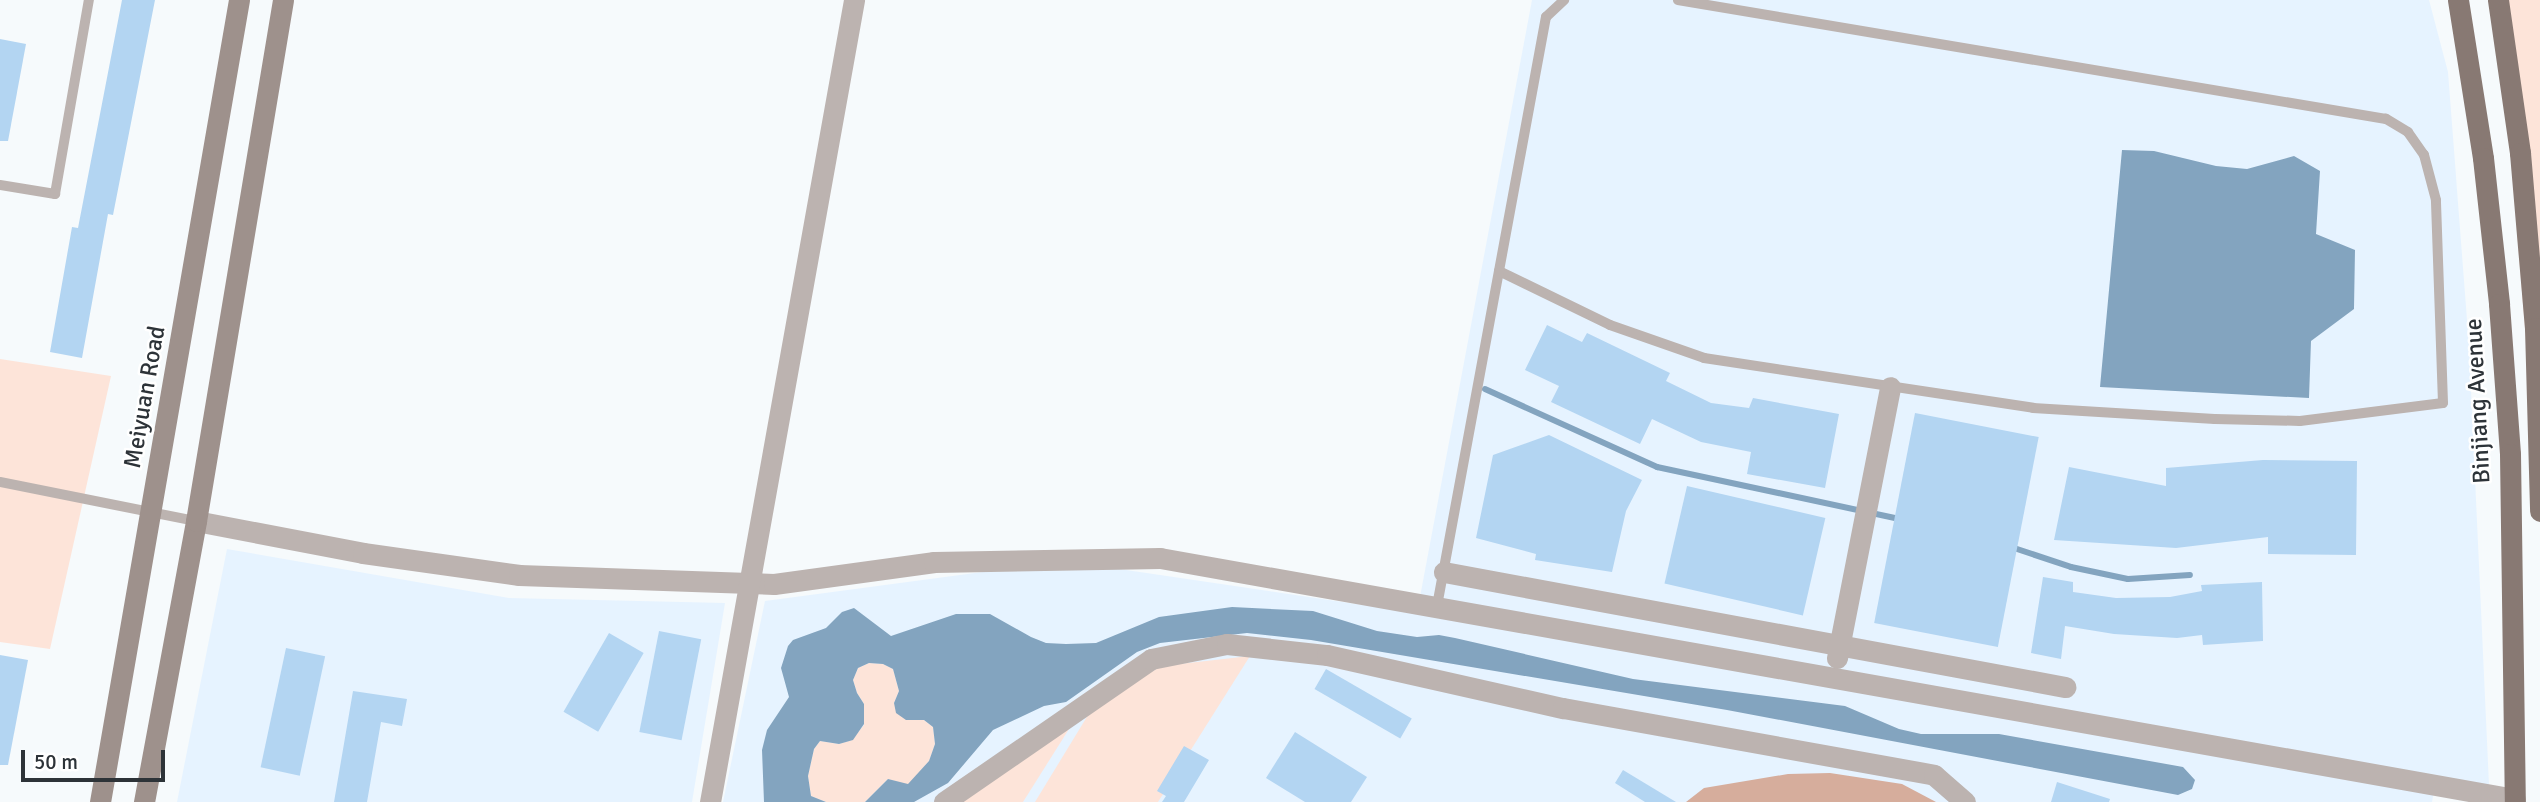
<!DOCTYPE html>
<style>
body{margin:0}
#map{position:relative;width:2540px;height:802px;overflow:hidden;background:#f6fafc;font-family:Signika,sans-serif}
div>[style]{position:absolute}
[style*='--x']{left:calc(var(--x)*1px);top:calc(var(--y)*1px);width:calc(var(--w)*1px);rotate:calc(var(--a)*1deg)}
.built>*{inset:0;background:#e6f3ff}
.green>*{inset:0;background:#fde4d9}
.forest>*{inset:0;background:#d6ad9c}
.water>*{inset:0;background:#83a4bf}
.stream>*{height:6px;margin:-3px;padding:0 3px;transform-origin:3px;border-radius:3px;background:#83a4bf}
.building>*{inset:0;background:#b3d5f2;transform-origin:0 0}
.lane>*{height:10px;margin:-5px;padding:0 5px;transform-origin:5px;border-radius:5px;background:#bcb3b0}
.street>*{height:21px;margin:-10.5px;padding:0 10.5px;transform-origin:10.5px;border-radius:10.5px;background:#bcb3b0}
.secondary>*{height:21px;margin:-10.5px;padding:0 10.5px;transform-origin:10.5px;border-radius:10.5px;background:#9e918c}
.primary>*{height:21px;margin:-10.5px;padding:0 10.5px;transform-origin:10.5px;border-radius:10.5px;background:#887973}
span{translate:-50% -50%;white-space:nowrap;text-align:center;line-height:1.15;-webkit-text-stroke:5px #fff;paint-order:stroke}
.street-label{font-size:24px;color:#2d3338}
.scale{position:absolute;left:21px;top:750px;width:144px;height:32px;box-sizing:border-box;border:4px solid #2d3338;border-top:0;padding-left:9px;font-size:21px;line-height:24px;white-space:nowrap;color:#2d3338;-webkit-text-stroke:5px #fff;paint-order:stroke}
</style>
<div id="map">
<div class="built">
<div style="clip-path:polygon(1532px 0,2429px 0,2448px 72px,2469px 346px,2489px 785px,2436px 779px,2432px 802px,723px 802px,765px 601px,1065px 561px,1417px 613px)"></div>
<div style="clip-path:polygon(227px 549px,509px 598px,725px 603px,692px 802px,177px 802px)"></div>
</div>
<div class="green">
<div style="clip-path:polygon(2498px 0,2540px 0,2540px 511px)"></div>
<div style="clip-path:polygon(0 359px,111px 376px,50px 649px,0 642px)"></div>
<div style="clip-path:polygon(1250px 656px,1158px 802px,1035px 802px,1096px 702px,1162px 666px)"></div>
<div style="clip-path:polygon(869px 663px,883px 664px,893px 669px,899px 691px,894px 703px,906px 720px,924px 720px,933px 727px,935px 744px,929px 761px,908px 785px,888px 779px,865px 802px,826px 802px,811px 796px,808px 776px,814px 749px,820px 741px,839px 744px,852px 740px,864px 725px,864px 704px,857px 693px,853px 680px,858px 668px)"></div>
<div style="clip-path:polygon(1086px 702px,1023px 802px,944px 802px)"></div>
</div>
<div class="forest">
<div style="clip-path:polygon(1830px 773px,1902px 784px,1936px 802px,1686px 802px,1704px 788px,1788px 774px)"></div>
</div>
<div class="water">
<div style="clip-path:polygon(2122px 150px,2154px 151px,2216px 166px,2247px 169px,2294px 156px,2320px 171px,2316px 234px,2355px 250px,2354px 309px,2311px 341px,2309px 398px,2100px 387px)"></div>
<div style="clip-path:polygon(1232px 607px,1313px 611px,1377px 631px,1417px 637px,1439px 635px,1455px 638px,1633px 679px,1845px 706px,1899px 729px,1921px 734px,1999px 734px,2183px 767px,2195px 780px,2192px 789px,2178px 795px,1727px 710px,1311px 640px,1247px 633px,1160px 643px,1137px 652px,1066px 702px,1044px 706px,993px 730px,948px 783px,914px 802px,865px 802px,888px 779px,908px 784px,929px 761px,935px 744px,933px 727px,924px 720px,906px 720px,896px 713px,894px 703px,899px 691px,893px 669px,883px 664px,869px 663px,858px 668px,853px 680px,857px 693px,864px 704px,864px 724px,853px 740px,839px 744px,820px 741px,814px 749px,808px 776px,811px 796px,826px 802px,764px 802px,762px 750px,767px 730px,789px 697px,781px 668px,788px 646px,793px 640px,826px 628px,842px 612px,854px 608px,891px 636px,956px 614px,990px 614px,1031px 637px,1046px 643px,1066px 644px,1096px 643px,1159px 617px)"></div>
</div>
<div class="stream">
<div style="--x:1485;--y:389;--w:189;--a:24.4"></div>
<div style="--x:1657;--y:467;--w:248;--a:12.1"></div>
<div style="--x:2011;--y:547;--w:63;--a:18.4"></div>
<div style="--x:2071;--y:567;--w:58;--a:11.9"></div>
<div style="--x:2128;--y:579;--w:62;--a:-3.7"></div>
</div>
<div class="building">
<div style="clip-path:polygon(122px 0,155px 0,113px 215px,108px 214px,82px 358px,50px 352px,72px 227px,78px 228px)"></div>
<div style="clip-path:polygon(0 39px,26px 44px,8px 141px,0 141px)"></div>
<div style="clip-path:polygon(1547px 325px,1582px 342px,1587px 333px,1670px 373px,1666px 381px,1711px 403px,1749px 408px,1753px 398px,1839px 414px,1825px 488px,1747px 474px,1751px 452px,1701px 442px,1652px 419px,1640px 444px,1551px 402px,1559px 386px,1525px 370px)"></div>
<div style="left:1915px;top:413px;width:126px;height:214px;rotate:11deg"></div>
<div style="clip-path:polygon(1549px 435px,1642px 480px,1626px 511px,1612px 572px,1535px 560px,1536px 554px,1476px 538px,1493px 455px)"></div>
<div style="clip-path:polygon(2263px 460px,2357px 461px,2356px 555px,2268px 554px,2268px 537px,2176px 548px,2054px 540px,2069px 467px,2166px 486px,2166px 468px)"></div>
<div style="left:1687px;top:486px;width:142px;height:100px;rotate:13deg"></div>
<div style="clip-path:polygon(2043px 577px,2073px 582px,2073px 592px,2116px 598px,2170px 597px,2202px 591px,2201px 585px,2262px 582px,2263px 641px,2203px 645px,2202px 635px,2177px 638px,2114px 634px,2065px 626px,2061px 659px,2031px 653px)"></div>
<div style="left:659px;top:631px;width:43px;height:103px;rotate:11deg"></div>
<div style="left:609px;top:633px;width:40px;height:91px;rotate:30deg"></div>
<div style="left:286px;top:648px;width:40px;height:122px;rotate:12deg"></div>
<div style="clip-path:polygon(0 655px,28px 660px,8px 765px,0 765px)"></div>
<div style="left:1326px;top:669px;width:99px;height:23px;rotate:30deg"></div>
<div style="clip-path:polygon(353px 691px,407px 699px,402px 726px,381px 722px,367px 802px,334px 802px)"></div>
<div style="clip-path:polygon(1295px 732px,1367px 777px,1351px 802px,1305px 802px,1266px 778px)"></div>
<div style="clip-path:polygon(1184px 746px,1209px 760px,1184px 802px,1162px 802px,1166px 796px,1157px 791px)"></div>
<div style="clip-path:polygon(1623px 770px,1676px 802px,1645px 802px,1615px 783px)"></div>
<div style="clip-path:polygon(2057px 782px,2110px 799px,2109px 802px,2051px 802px)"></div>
</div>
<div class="lane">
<div style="--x:0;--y:185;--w:56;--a:9.3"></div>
<div style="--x:55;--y:194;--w:197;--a:-80.1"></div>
<div style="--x:1499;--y:271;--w:123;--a:25.9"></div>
<div style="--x:1610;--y:325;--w:100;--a:19.3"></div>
<div style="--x:1704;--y:358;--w:333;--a:8.6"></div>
<div style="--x:2033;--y:408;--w:182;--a:3.5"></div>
<div style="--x:2215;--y:419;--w:85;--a:1.3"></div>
<div style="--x:2300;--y:421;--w:144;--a:-7.2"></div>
<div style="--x:2443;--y:403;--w:203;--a:-92"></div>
<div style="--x:2436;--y:200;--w:47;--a:-104.9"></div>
<div style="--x:2424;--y:155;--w:28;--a:-125"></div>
<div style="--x:2408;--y:132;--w:26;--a:-149"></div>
<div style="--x:2386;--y:119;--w:718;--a:-170.46"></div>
<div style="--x:0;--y:482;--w:200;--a:11.3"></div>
<div style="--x:1437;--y:606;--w:599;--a:-79.52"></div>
<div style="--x:1546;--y:17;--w:25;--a:-43"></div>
</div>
<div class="street">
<div style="--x:196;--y:521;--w:170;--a:10.8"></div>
<div style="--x:363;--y:553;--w:158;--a:8"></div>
<div style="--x:519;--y:575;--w:255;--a:2"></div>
<div style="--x:774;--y:584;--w:162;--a:-7.8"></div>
<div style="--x:934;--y:562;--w:226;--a:-1"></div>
<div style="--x:1160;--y:558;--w:1376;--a:10.09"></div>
<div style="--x:1444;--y:572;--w:632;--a:10.49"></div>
<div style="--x:1837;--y:658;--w:276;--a:-78.9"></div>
<div style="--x:710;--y:802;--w:815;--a:-79.82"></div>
<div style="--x:944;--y:802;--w:252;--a:-34.6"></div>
<div style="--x:1151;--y:659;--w:77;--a:-11.2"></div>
<div style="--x:1227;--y:644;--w:101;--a:6.3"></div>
<div style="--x:1327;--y:655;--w:242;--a:12.7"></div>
<div style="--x:1563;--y:708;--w:377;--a:10.2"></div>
<div style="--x:1934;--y:775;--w:41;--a:41.1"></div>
</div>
<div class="secondary">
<div style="--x:100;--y:802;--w:814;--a:-80.17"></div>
<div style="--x:144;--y:802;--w:286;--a:-79.5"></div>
<div style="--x:196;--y:521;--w:528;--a:-80.52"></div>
</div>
<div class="primary">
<div style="--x:2458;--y:0;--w:160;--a:81"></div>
<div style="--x:2483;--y:158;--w:147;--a:83.7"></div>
<div style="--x:2499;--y:304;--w:150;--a:85.8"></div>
<div style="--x:2510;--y:454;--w:348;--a:89.2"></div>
<div style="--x:2498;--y:0;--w:155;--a:81.8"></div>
<div style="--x:2520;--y:153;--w:176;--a:85.1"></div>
<div style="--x:2535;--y:328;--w:183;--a:88.4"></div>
</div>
<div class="street-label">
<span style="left:145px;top:397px;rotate:-80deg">Meiyuan Road</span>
<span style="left:2478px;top:401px;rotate:-93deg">Binjiang Avenue</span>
</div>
<div class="scale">50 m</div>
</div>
